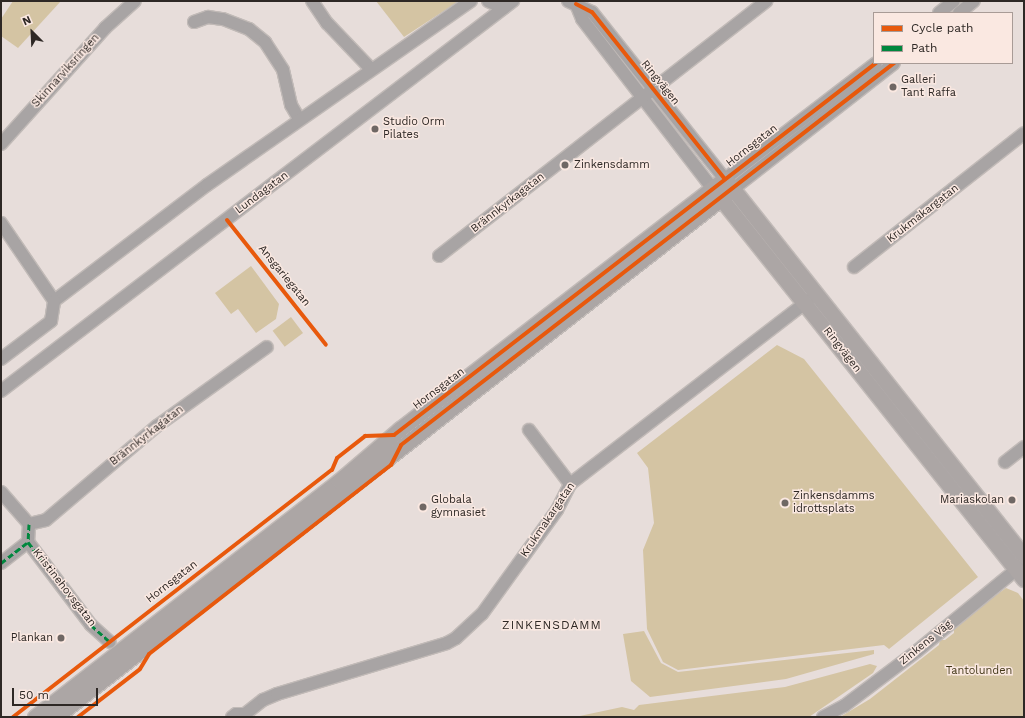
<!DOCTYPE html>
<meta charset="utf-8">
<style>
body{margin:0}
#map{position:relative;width:1025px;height:718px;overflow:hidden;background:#e7ddda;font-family:"Work Sans",sans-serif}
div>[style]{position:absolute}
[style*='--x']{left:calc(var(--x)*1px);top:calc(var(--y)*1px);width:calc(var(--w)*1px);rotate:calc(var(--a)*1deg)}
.green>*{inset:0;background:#d4c4a3;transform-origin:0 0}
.roads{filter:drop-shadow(1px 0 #c1bab7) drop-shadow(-1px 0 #c1bab7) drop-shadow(0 1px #c1bab7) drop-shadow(0 -1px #c1bab7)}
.minor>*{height:12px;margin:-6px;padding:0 6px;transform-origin:6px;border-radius:6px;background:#a8a4a4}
.major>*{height:15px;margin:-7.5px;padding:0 7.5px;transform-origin:7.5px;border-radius:7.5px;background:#aca6a5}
.quiet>*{height:3px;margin-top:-1.5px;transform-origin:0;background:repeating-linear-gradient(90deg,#00873e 0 6px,transparent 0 9px)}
.cycleway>*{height:4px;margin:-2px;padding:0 2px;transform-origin:2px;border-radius:2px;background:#e8590c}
.dots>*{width:11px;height:11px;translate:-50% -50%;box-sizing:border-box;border:2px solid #fae8e1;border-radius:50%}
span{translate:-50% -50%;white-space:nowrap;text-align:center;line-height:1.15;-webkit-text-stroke:3px #fae8e1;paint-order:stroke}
.street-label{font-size:11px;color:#2e2825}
.poi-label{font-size:11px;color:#2e2825}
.left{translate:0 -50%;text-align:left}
.right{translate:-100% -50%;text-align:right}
.park-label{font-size:11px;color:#423717}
.neighbourhood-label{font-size:12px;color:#2e2825;letter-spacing:1px}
.frame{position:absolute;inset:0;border:2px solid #2e2825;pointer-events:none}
.legend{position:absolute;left:873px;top:12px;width:140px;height:52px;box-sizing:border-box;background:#fae8e1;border:1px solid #a89b96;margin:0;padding:5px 7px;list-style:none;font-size:12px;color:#2e2825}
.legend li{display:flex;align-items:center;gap:8px;height:20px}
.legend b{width:20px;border:1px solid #a89b96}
.north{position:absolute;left:12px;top:12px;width:40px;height:40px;-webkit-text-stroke:3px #fae8e1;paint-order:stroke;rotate:336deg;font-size:11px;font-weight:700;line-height:16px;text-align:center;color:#2e2825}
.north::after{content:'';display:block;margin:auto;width:14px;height:18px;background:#2e2825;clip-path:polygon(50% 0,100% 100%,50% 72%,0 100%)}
.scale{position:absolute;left:12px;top:688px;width:86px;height:18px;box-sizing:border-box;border:2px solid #2e2825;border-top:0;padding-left:5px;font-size:12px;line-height:14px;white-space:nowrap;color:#2e2825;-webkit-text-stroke:3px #fae8e1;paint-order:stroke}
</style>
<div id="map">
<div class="green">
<div style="clip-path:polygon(13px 1px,61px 1px,18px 48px,1px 36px,1px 19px)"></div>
<div style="clip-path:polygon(376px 1px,459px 1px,404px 37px)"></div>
<div style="clip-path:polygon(251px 266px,279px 304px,276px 319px,256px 333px,238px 309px,231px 314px,215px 293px)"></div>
<div style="left:291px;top:317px;width:20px;height:23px;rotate:53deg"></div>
<div style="clip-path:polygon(777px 345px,804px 359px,978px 577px,889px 649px,884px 645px,678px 670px,663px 662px,647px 629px,643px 550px,654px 523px,648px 468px,637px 453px)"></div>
<div style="clip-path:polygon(1006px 588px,1018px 593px,1024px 601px,1024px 717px,840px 717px,870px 699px,939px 645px,940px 640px,945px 640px,954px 633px,954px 630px,978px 608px)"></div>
<div style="clip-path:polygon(644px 631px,661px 663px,678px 672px,874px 650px,874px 654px,786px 679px,650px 697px,631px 681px,623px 634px)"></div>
<div style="clip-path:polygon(870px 664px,877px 666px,873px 673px,809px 717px,575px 717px,622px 707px,634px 710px,639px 705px,785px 687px)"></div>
</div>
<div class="roads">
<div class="minor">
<div style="--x:312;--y:1;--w:27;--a:56"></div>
<div style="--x:327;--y:23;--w:64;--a:46.3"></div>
<div style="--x:488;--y:1;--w:17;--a:25"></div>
<div style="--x:568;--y:1;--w:26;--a:25"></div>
<div style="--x:592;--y:12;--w:213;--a:51.5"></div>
<div style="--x:725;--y:179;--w:190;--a:-37.5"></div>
<div style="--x:576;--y:4;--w:16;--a:68"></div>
<div style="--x:582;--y:19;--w:215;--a:52.4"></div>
<div style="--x:939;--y:13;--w:19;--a:-39"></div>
<div style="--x:959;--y:13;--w:19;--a:-39"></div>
<div style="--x:194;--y:22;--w:15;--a:-20"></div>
<div style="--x:208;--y:17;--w:15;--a:8"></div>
<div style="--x:223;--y:19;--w:28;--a:21"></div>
<div style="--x:249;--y:29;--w:21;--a:39"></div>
<div style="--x:265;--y:42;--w:33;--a:57"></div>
<div style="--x:283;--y:70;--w:36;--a:77"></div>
<div style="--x:291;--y:105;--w:16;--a:60"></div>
<div style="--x:1;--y:144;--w:156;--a:-48.1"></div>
<div style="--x:105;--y:28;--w:40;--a:-42"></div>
<div style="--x:733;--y:189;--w:204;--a:-38"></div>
<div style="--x:1;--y:223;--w:94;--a:55.8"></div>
<div style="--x:439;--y:256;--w:415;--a:-37.9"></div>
<div style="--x:854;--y:267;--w:216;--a:-38.2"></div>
<div style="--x:54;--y:301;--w:192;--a:-37.2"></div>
<div style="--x:207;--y:185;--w:322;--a:-34.9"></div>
<div style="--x:1;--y:359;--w:63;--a:-37.2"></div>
<div style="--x:51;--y:321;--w:20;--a:-81"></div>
<div style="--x:1;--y:391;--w:644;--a:-37.3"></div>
<div style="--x:529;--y:430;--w:68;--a:52.8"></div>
<div style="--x:1005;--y:462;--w:24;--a:-38"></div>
<div style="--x:1;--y:492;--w:43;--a:48.8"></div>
<div style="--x:29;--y:524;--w:17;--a:-13"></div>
<div style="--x:46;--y:520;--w:145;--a:-40.3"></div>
<div style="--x:157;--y:426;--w:135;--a:-35.7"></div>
<div style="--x:29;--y:524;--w:18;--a:93"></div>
<div style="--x:28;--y:542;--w:104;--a:52.8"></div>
<div style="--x:91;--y:625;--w:25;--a:42"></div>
<div style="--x:1;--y:563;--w:34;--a:-38"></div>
<div style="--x:232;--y:717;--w:5;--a:-37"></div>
<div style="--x:236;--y:714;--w:9;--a:0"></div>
<div style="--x:245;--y:714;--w:23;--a:-38"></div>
<div style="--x:263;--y:700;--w:15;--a:-23"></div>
<div style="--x:277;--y:694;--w:177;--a:-16.7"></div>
<div style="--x:447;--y:643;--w:10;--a:-29"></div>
<div style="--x:456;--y:638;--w:35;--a:-43"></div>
<div style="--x:482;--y:614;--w:128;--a:-54.2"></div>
<div style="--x:557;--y:510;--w:29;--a:-63"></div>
<div style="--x:570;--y:484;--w:303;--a:-37.6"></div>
<div style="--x:823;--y:717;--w:24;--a:-28"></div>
<div style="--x:844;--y:706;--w:91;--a:-37"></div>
<div style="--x:917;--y:651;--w:139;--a:-39.4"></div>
</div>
<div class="major">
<div style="--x:715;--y:191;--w:496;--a:51.5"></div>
<div style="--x:35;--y:717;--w:385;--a:-37.8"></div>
<div style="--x:339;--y:481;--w:80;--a:-40.4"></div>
<div style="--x:400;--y:429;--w:410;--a:-37.6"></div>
<div style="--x:725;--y:179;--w:481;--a:51.6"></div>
<div style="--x:55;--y:717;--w:859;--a:-37.91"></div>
</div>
</div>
<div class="quiet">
<div style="--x:29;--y:524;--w:18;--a:93"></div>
<div style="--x:28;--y:542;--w:104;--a:52.8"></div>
<div style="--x:91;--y:625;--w:25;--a:42"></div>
<div style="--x:1;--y:563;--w:34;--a:-38"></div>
</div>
<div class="cycleway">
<div style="--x:576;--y:4;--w:18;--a:27"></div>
<div style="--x:592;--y:12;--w:213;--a:51.5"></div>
<div style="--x:227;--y:220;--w:159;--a:51.6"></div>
<div style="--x:13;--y:717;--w:403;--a:-37.8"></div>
<div style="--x:332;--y:470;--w:13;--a:-67"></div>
<div style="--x:337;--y:458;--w:36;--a:-38"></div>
<div style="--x:365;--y:436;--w:29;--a:-2"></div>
<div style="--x:394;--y:435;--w:609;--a:-37.66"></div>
<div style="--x:78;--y:717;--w:78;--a:-37.7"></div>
<div style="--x:140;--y:669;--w:17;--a:-59"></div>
<div style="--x:149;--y:654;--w:307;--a:-38"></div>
<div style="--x:391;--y:465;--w:22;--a:-63"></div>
<div style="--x:401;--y:445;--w:624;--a:-37.77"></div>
</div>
<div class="dots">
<div style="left:893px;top:87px;background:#6f6764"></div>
<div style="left:375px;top:129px;background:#6f6764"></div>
<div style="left:565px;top:165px;background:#6f6764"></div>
<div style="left:1012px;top:500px;background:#6f6764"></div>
<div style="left:785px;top:503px;background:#6f6764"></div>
<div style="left:423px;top:507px;background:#6f6764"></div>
<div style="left:61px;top:638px;background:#6f6764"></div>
</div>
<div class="street-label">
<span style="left:66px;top:71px;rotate:-48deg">Skinnarviksringen</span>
<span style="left:660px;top:83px;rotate:51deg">Ringvägen</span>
<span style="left:752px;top:146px;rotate:-38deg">Hornsgatan</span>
<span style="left:262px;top:193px;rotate:-37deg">Lundagatan</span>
<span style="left:508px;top:203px;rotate:-38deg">Brännkyrkagatan</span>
<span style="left:923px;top:214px;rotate:-38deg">Krukmakargatan</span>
<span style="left:284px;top:276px;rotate:51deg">Ansgariegatan</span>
<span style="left:842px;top:350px;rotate:52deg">Ringvägen</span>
<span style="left:439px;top:389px;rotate:-37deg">Hornsgatan</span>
<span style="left:147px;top:436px;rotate:-38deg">Brännkyrkagatan</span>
<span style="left:548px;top:520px;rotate:-56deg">Krukmakargatan</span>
<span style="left:172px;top:582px;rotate:-38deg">Hornsgatan</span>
<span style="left:64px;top:588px;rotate:52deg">Kristinehovsgatan</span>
<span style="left:926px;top:643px;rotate:-39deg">Zinkens Väg</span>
</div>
<div class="poi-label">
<span class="left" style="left:901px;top:87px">Galleri<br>Tant Raffa</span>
<span class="left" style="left:383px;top:129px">Studio Orm<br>Pilates</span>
<span class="left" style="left:574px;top:165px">Zinkensdamm</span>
<span class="left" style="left:793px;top:503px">Zinkensdamms<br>idrottsplats</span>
<span class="right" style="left:1004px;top:500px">Mariaskolan</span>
<span class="left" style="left:431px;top:507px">Globala<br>gymnasiet</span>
<span class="right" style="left:53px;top:638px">Plankan</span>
</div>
<div class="park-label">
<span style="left:979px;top:671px">Tantolunden</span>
</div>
<div class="neighbourhood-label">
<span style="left:552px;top:626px">ZINKENSDAMM</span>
</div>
<div class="frame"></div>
<ul class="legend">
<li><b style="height:5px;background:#e8590c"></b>Cycle path</li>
<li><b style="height:5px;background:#00873e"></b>Path</li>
</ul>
<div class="north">N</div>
<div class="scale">50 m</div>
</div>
